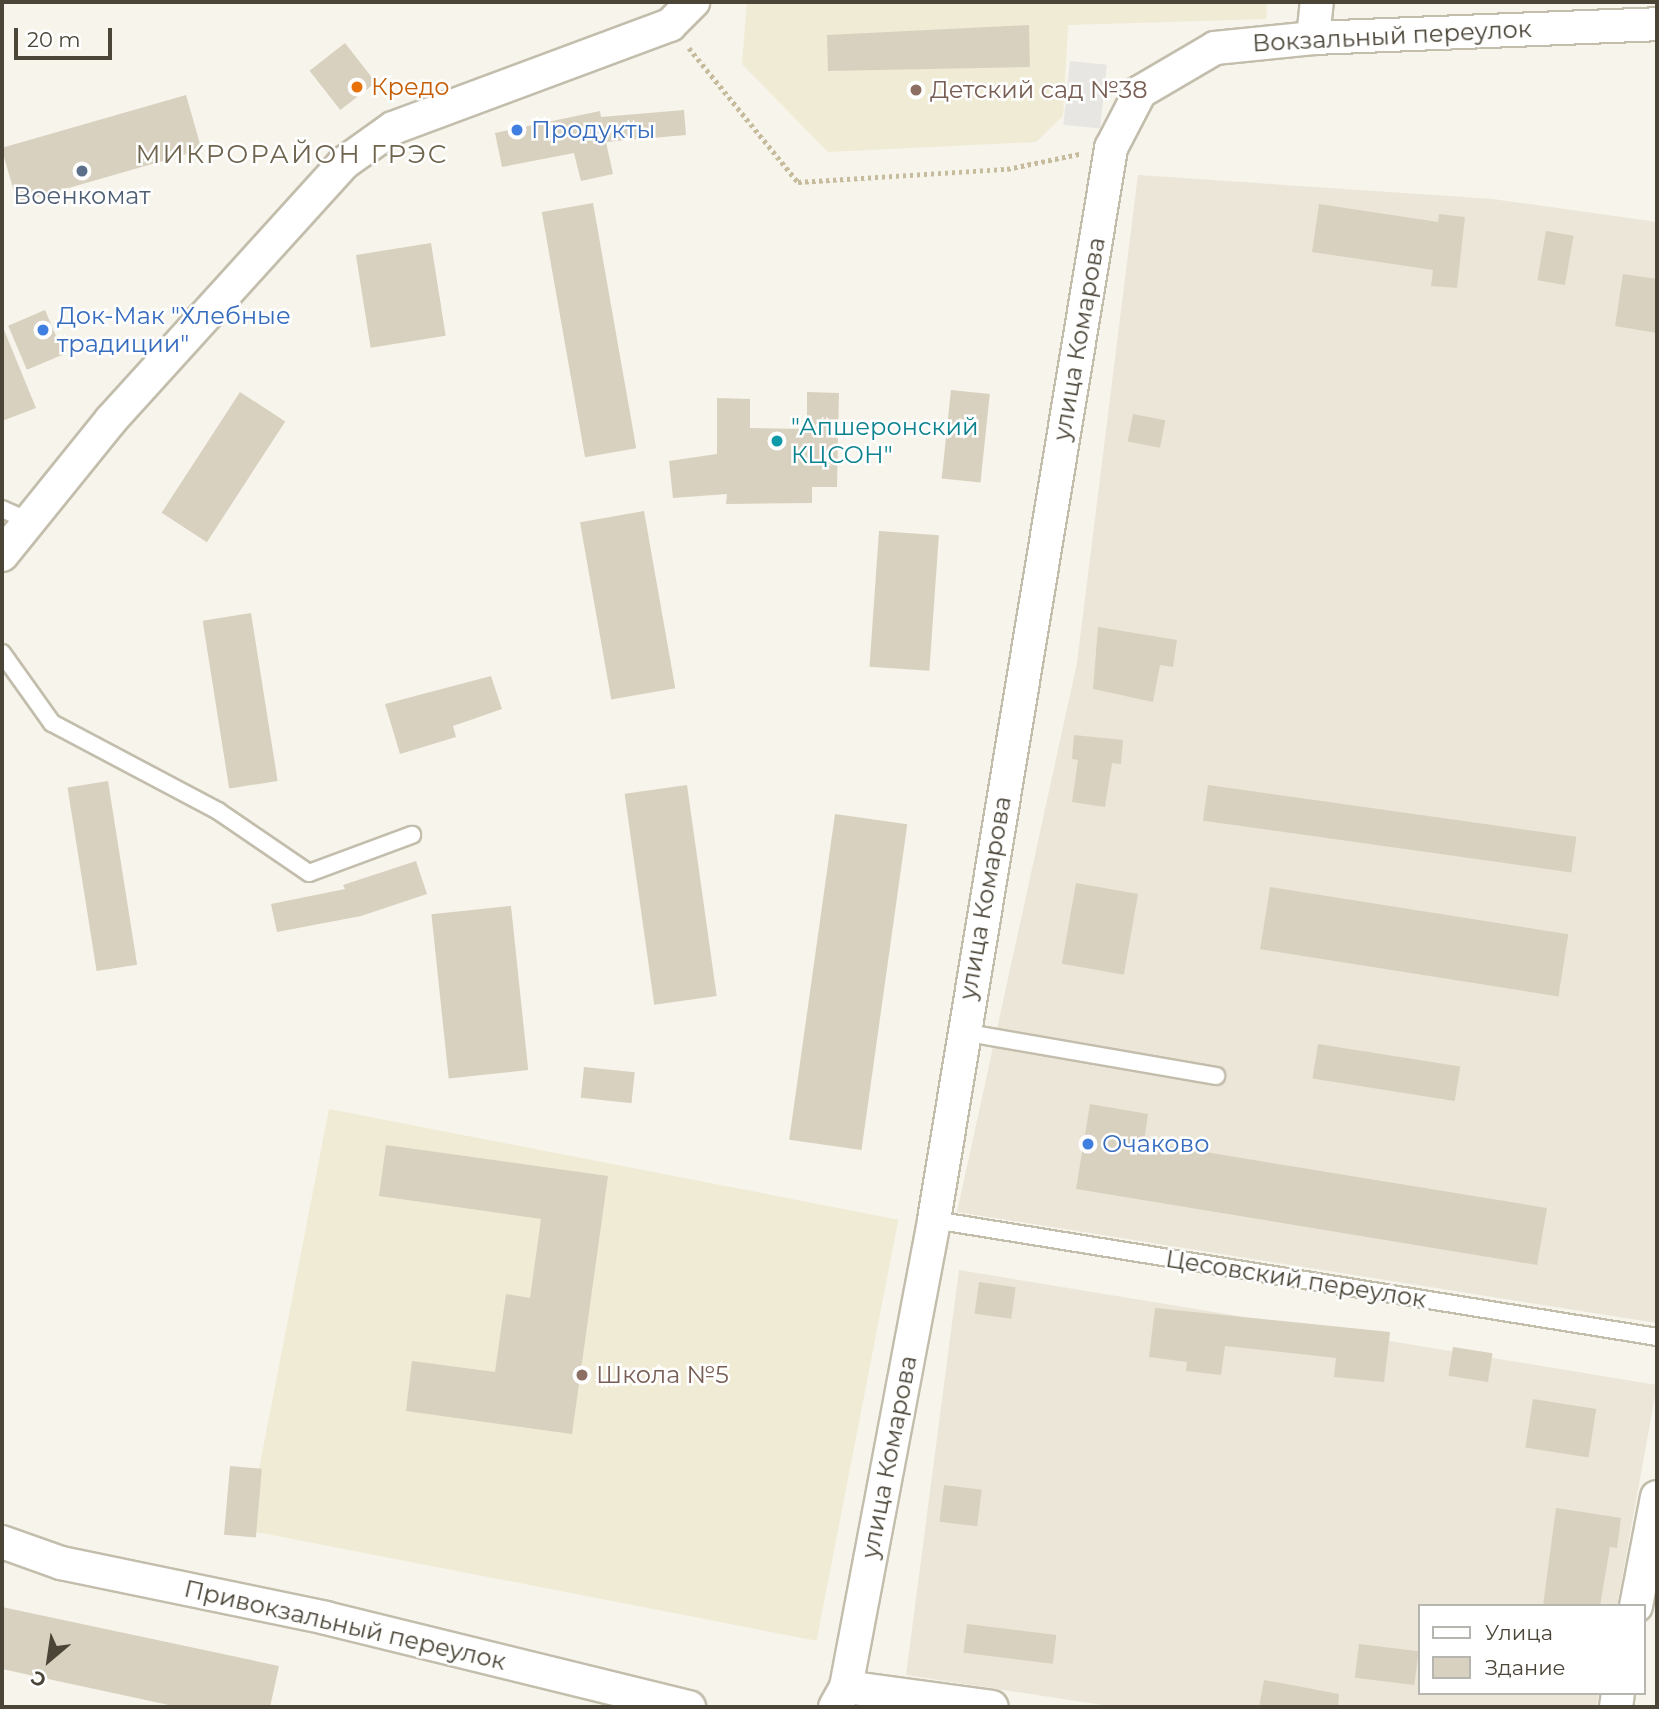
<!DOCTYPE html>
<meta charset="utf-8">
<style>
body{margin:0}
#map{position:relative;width:1659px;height:1709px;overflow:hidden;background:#f6f4eb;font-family:Montserrat,sans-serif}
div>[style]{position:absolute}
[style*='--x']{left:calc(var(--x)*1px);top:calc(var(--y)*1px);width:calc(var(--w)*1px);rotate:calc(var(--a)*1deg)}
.residential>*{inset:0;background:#ebe6d8}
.education>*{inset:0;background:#f0ebd4;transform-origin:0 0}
.parking>*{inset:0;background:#e8e6e2;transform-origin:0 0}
.building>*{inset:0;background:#d9d1bf;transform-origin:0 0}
.path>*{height:4.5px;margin-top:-2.25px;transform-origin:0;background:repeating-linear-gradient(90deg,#c6bb9c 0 3.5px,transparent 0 7px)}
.roads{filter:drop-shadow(2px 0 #c3bdac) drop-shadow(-2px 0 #c3bdac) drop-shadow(0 2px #c3bdac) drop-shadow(0 -2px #c3bdac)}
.service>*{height:16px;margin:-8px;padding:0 8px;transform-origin:8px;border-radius:8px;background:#fff}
.minor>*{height:32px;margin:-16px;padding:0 16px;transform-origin:16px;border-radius:16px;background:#fff}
.dots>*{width:19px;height:19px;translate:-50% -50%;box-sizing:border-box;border:4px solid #fff;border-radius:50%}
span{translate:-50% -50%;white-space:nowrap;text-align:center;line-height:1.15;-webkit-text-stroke:5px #fff;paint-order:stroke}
.street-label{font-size:24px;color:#4b4538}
.food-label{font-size:24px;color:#c56008}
.left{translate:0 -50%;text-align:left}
.education-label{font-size:24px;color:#785e54}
.shop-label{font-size:24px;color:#366cbe}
.service-label{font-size:24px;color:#4e5e75}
.culture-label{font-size:24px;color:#0d838f}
.neighbourhood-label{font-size:26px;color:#6f654e;letter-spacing:2px}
.frame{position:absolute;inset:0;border:4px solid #4b4538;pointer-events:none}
.legend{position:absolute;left:1418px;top:1604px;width:228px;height:91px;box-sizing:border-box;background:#fff;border:2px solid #b7b5af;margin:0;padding:9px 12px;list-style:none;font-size:21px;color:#4b4538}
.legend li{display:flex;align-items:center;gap:14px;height:35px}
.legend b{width:35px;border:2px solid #b7b5af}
.north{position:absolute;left:14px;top:1625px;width:70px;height:70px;-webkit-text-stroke:5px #fff;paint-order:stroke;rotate:209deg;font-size:19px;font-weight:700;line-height:28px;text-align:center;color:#4b4538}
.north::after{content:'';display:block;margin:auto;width:24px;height:32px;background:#4b4538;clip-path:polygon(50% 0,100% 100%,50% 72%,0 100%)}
.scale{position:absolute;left:14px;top:28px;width:98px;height:32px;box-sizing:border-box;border:4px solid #4b4538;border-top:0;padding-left:9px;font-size:21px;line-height:24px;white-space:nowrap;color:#4b4538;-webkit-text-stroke:5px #fff;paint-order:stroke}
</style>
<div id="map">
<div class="residential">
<div style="clip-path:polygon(1138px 175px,1493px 199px,1657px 222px,1657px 1323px,957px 1212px,1077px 663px)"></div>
<div style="clip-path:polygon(959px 1270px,1657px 1385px,1617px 1606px,1419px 1606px,1419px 1693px,1599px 1693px,1596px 1707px,1115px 1707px,906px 1675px)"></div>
</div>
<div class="education">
<div style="clip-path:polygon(747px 2px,1267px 2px,1266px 19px,1068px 25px,1063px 116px,1036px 142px,828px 152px,742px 64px)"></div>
<div style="left:329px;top:1109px;width:580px;height:429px;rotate:11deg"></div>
</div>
<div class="parking">
<div style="left:1070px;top:61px;width:37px;height:64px;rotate:6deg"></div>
</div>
<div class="building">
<div style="clip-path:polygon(1029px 25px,1030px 67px,828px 71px,827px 35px)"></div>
<div style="left:345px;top:43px;width:50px;height:45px;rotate:52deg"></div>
<div style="left:186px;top:95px;width:57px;height:192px;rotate:74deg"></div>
<div style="clip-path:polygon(684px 110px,686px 135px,606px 142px,613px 174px,581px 181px,574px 153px,502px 167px,495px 133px,600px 111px,601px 117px)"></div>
<div style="left:593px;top:203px;width:249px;height:52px;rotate:80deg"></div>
<div style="clip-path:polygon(1319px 204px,1438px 222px,1439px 214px,1465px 217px,1457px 288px,1431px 286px,1433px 270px,1312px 252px)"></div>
<div style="left:1546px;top:231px;width:28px;height:50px;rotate:10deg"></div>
<div style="left:431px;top:243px;width:94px;height:76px;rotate:81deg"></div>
<div style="clip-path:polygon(1623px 274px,1657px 279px,1657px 333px,1615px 326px)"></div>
<div style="left:45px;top:310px;width:48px;height:40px;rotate:67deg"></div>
<div style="clip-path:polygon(2px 325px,36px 408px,2px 421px)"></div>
<div style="left:951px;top:390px;width:39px;height:89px;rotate:6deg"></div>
<div style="left:240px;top:392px;width:54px;height:144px;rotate:33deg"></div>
<div style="clip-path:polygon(807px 392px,839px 393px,837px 487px,812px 487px,812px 503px,726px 504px,727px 494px,673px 498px,669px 461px,717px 454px,717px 398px,750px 399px,750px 428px,807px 429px)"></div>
<div style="left:1133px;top:414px;width:33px;height:28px;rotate:11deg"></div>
<div style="left:644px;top:511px;width:180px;height:65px;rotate:80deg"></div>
<div style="left:879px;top:531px;width:60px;height:136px;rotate:4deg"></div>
<div style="left:251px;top:613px;width:170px;height:49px;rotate:81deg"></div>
<div style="clip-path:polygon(1098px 627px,1177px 640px,1173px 667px,1160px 665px,1153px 702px,1093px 689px)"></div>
<div style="clip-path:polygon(491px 676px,502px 709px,453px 726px,456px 737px,400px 754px,385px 704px)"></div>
<div style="clip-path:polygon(1074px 735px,1123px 740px,1121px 764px,1112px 763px,1105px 807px,1072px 802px,1078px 760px,1072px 759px)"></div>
<div style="left:108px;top:781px;width:186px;height:41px;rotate:81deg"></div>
<div style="left:687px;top:785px;width:213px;height:63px;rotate:82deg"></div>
<div style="left:1208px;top:785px;width:372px;height:36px;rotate:8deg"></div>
<div style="left:835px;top:814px;width:73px;height:329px;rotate:8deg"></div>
<div style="clip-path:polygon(416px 861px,427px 894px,361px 916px,277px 932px,271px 904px,345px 889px,343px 885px)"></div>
<div style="left:1076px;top:883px;width:63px;height:82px;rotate:10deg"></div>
<div style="left:1270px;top:887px;width:302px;height:63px;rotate:9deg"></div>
<div style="left:511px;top:906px;width:165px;height:80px;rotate:84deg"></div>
<div style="left:1318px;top:1044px;width:144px;height:35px;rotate:9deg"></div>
<div style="left:584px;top:1067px;width:51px;height:31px;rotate:6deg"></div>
<div style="clip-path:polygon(1090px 1104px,1148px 1114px,1144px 1142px,1547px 1208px,1537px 1265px,1076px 1189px)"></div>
<div style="clip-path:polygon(386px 1145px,608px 1176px,572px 1434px,406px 1411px,412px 1361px,495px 1372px,506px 1294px,530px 1298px,541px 1219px,379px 1196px)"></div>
<div style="left:979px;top:1282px;width:37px;height:32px;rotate:8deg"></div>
<div style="clip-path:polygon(1155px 1308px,1390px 1332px,1384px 1382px,1334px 1377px,1336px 1358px,1225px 1346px,1221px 1375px,1186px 1371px,1187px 1362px,1149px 1357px)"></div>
<div style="left:1453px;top:1347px;width:40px;height:29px;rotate:9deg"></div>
<div style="left:1533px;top:1399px;width:64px;height:49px;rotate:9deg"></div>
<div style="left:230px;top:1466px;width:32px;height:69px;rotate:5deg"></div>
<div style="left:944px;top:1485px;width:38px;height:37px;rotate:7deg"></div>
<div style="clip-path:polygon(1556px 1508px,1621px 1518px,1617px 1548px,1610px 1547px,1600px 1606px,1543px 1606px)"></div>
<div style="clip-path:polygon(2px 1607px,279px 1666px,270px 1707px,178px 1707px,2px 1669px)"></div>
<div style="left:967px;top:1624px;width:90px;height:29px;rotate:7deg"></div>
<div style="left:1359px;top:1644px;width:60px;height:34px;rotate:7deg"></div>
<div style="clip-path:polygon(1264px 1680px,1339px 1694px,1338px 1707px,1259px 1707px)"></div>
</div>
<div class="path">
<div style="--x:689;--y:48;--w:173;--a:50.9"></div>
<div style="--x:798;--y:182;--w:209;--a:-3.6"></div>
<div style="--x:1007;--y:169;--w:74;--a:-11.8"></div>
</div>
<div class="roads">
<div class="service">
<div style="--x:2;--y:509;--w:27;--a:24"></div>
<div style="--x:2;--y:653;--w:86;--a:54.5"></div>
<div style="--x:52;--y:723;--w:188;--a:27.9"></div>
<div style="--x:218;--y:811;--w:110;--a:34.3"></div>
<div style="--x:309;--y:873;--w:110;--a:-20.3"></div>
<div style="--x:962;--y:1032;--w:258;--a:9.8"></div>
<div style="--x:934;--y:1220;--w:732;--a:9.19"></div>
</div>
<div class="minor">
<div style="--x:1313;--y:38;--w:36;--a:-84"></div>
<div style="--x:2;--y:555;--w:174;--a:-51.1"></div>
<div style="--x:111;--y:420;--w:347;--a:-47.8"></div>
<div style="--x:344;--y:163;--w:60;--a:-35.5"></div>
<div style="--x:393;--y:128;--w:296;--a:-20.4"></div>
<div style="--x:670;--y:25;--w:33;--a:-45"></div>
<div style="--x:2;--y:1542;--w:63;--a:19.6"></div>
<div style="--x:61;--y:1563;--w:271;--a:11.7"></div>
<div style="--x:326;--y:1618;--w:374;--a:13.8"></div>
<div style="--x:1636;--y:1606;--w:111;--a:-79.1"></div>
<div style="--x:846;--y:1687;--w:147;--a:7.8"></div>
<div style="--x:835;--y:1707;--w:23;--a:-61"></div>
<div style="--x:846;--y:1687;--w:475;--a:-79.3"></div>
<div style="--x:934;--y:1220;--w:1087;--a:-80.62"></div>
<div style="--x:1111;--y:148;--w:63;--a:-62.6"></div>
<div style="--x:1140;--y:92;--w:87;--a:-30.4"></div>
<div style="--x:1215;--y:48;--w:99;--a:-5.8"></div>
<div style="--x:1313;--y:38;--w:344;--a:-2.3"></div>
<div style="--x:1616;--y:1707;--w:14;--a:-82"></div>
</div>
</div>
<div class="dots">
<div style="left:357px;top:87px;background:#e8710a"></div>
<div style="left:916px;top:90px;background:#8d6e63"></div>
<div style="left:517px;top:130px;background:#3f7fe0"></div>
<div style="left:82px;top:171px;background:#5c6f8a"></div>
<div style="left:43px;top:330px;background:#3f7fe0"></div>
<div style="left:777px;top:441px;background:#0f9aa8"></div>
<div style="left:1088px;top:1144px;background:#3f7fe0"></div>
<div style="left:582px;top:1375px;background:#8d6e63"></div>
</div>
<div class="street-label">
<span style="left:1392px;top:36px;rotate:-3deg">Вокзальный переулок</span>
<span style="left:1079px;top:339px;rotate:-80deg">улица Комарова</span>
<span style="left:985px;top:898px;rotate:-80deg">улица Комарова</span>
<span style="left:1296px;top:1279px;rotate:9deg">Цесовский переулок</span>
<span style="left:889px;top:1457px;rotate:-79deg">улица Комарова</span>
<span style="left:345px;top:1625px;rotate:13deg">Привокзальный переулок</span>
</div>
<div class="food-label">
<span class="left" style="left:371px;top:87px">Кредо</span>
</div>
<div class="education-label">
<span class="left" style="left:930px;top:90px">Детский сад №38</span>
<span class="left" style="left:596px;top:1375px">Школа №5</span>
</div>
<div class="shop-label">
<span class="left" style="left:531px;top:130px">Продукты</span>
<span class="left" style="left:57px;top:330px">Док-Мак "Хлебные<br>традиции"</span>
<span class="left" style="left:1102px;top:1144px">Очаково</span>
</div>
<div class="service-label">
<span style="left:82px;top:196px">Военкомат</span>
</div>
<div class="culture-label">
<span class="left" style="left:791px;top:441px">"Апшеронский<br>КЦСОН"</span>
</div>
<div class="neighbourhood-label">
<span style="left:292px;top:155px">МИКРОРАЙОН ГРЭС</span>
</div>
<div class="frame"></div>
<ul class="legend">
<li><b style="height:9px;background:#fff"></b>Улица</li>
<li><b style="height:19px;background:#d9d1bf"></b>Здание</li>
</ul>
<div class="north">С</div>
<div class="scale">20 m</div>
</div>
